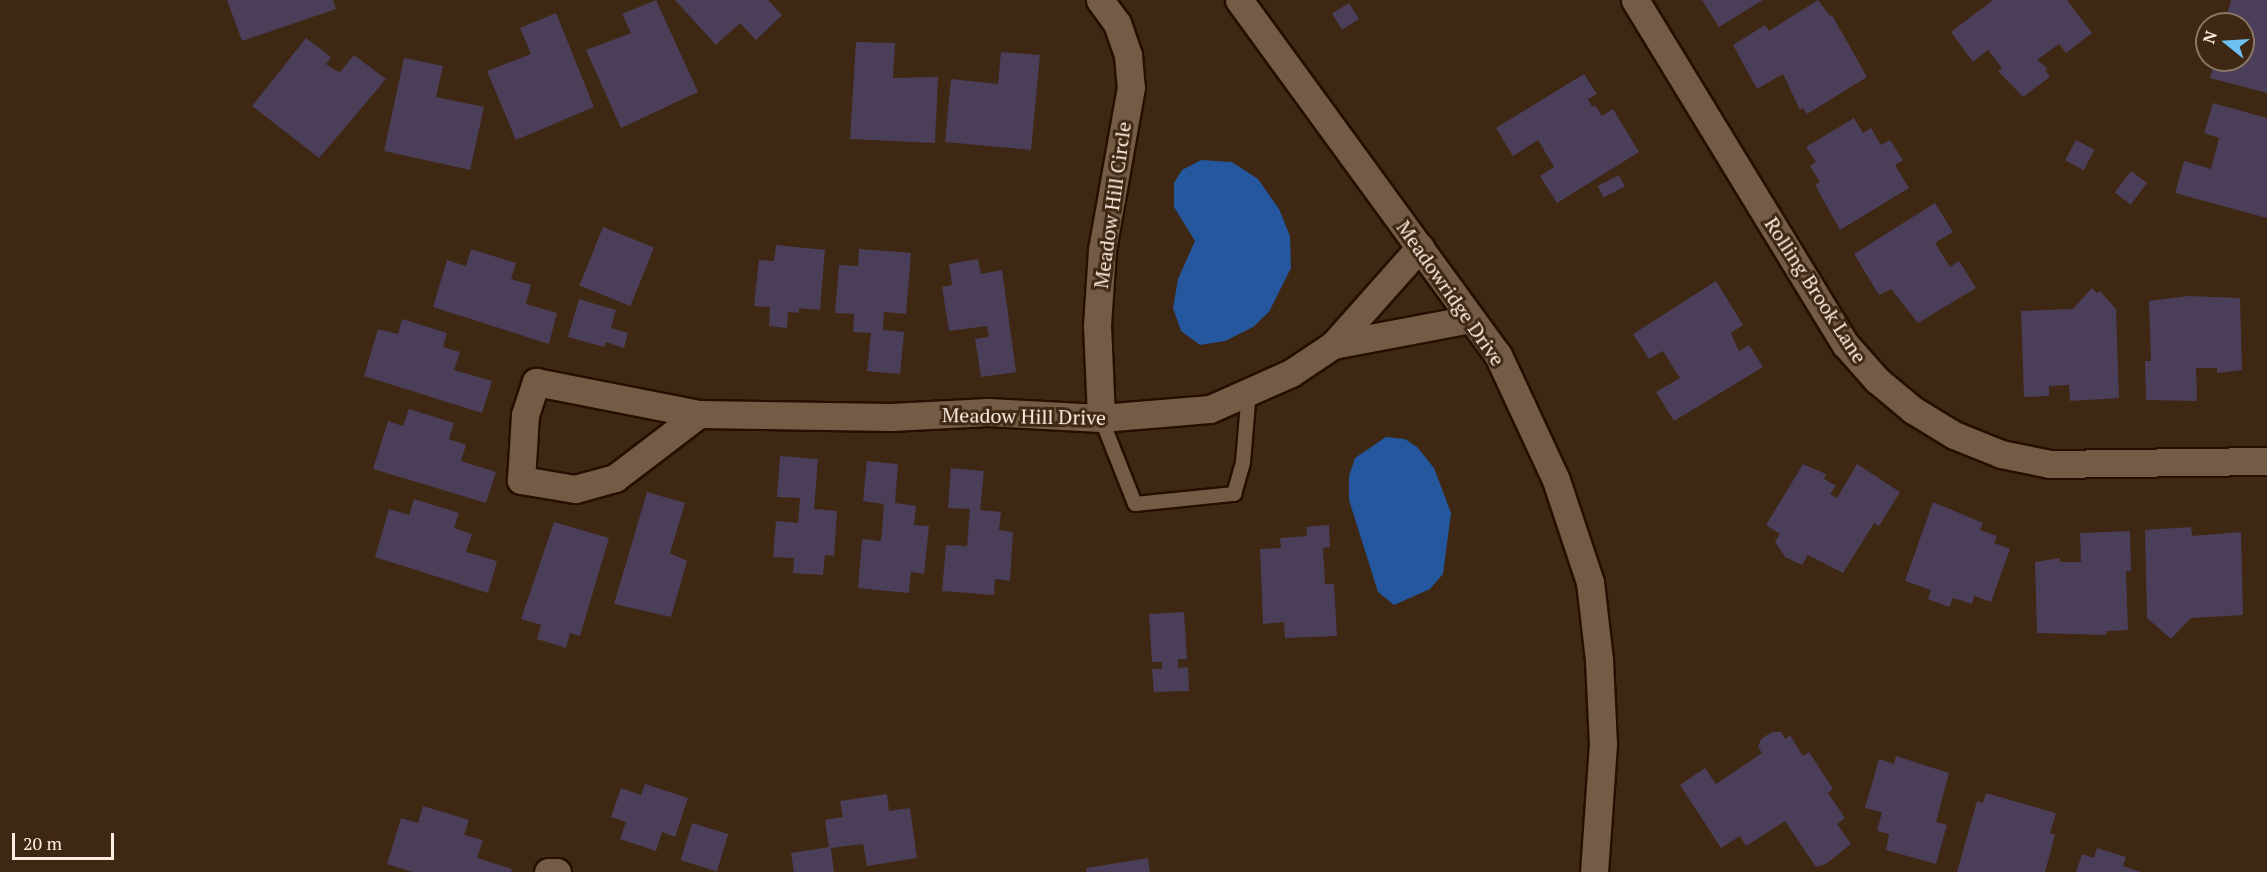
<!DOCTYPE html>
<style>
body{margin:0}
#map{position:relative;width:2267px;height:872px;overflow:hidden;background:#3e2713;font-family:"PT Serif",serif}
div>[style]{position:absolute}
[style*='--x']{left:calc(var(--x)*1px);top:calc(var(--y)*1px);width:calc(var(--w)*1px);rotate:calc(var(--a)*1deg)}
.water>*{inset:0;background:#24579d}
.building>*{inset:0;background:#4a3e58;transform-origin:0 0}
.roads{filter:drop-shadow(2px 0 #240f00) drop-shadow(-2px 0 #240f00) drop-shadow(0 2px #240f00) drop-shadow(0 -2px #240f00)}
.lane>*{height:14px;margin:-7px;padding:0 7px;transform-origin:7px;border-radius:7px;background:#745b46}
.street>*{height:27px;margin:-13.5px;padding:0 13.5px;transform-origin:13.5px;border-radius:13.5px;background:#745b46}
span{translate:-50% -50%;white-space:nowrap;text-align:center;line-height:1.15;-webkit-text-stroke:6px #3e2713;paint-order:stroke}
.street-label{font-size:20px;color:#fcede0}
.north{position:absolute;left:2195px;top:12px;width:60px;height:60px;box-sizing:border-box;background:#3e2713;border:2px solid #8a7665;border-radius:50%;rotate:288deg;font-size:16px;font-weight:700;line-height:24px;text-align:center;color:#fcede0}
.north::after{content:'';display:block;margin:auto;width:21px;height:27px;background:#6dc2f3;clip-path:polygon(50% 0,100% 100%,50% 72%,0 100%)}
.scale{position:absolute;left:12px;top:833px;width:102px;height:27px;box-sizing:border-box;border:3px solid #fcede0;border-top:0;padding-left:8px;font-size:18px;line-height:21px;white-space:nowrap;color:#fcede0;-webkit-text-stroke:4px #3e2713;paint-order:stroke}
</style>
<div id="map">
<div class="water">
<div style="clip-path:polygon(1201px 160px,1232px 162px,1258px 179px,1279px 209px,1290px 236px,1291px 268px,1269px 312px,1253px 327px,1225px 341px,1200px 345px,1181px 331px,1173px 308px,1178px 279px,1195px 241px,1174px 207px,1174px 183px,1182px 170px)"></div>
<div style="clip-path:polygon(1386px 437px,1405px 439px,1417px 447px,1434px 468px,1451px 513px,1443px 574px,1430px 589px,1394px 605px,1378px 592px,1349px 500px,1349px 476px,1355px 458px)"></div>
</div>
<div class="building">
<div style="clip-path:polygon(227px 0,333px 0,336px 9px,242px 41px)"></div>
<div style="clip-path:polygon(656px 0,698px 92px,621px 128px,586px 50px,631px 33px,622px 14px)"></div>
<div style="clip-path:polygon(675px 0,768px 0,782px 15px,756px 40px,740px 23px,716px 45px)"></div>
<div style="clip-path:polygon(1702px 0,1763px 0,1719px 27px)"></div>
<div style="clip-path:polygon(1818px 0,1830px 16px,1832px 15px,1867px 77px,1807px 114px,1803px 108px,1800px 110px,1783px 74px,1757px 89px,1733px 45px,1765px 25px,1769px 31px)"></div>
<div style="clip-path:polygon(1993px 0,2067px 0,2092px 33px,2066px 53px,2059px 44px,2037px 60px,2048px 69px,2045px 70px,2050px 77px,2023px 97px,1998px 71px,2002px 68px,1988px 50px,1973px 62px,1951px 32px)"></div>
<div style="clip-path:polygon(2231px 0,2267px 0,2267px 93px,2210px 78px,2215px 60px,2243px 60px,2243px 24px,2225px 24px)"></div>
<div style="left:1349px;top:3px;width:19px;height:20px;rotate:58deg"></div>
<div style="clip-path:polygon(556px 13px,594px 107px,516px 140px,487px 71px,531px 54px,520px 28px)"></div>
<div style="clip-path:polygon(306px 38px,331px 57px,326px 64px,333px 69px,340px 72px,354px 55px,386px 79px,319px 158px,252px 106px)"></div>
<div style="clip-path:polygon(856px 42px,895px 43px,893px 78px,938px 77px,935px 143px,850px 139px)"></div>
<div style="clip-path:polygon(1001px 52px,1040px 55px,1031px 150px,945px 142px,951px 79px,998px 84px)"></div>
<div style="clip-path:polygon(404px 58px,443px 66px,436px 97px,484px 107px,470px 170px,384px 151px)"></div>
<div style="clip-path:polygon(1584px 74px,1597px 94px,1588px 99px,1592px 107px,1595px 105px,1602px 116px,1613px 109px,1639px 152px,1557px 203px,1540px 176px,1554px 167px,1538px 140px,1513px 156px,1496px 128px)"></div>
<div style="clip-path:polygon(2213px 103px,2267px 118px,2267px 218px,2175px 193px,2184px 161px,2211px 169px,2219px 138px,2204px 133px)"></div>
<div style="clip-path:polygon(1854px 118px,1863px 133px,1871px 128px,1881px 145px,1890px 140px,1903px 160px,1895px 165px,1909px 188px,1840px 230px,1815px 185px,1820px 182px,1810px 166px,1816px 162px,1806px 147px)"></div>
<div style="left:2076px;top:140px;width:21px;height:23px;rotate:28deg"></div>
<div style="left:2131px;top:171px;width:20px;height:27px;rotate:37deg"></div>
<div style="left:1619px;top:175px;width:13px;height:24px;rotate:63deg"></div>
<div style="clip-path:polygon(1935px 203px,1953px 232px,1935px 243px,1950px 267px,1959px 261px,1976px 288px,1918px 323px,1891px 289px,1879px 295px,1854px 254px)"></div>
<div style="left:603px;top:227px;width:55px;height:63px;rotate:22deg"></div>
<div style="clip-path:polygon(776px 245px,825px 250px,820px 310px,799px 308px,799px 313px,788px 312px,787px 328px,769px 326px,770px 307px,754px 306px,759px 260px,774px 261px)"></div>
<div style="clip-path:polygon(471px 249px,516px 263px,511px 279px,531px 285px,526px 304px,557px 313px,549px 344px,433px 307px,447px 260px,466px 266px)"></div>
<div style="clip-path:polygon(859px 249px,911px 253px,906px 314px,884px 312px,883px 330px,904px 332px,900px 374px,867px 371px,871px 333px,853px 332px,854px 314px,835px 313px,839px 265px,858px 266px)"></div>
<div style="clip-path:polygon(978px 259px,981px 274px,1002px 270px,1016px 372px,981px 377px,975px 339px,989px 337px,987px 326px,949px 331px,942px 287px,952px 285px,949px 264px)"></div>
<div style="clip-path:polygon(1716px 281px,1743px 325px,1731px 333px,1736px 345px,1739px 351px,1749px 345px,1763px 367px,1674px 421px,1656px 392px,1680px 378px,1663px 351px,1649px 359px,1633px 334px)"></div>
<div style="clip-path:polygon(2092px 288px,2097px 293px,2100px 291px,2116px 309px,2119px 398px,2070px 401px,2069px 385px,2049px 386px,2049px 396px,2024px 397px,2021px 311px,2073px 309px)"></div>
<div style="clip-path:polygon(2188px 296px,2240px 298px,2242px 370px,2217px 373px,2217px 368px,2196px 368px,2197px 401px,2146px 400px,2145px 361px,2151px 361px,2149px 301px)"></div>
<div style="clip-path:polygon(579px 299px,616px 310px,611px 328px,628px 333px,624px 348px,606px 342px,604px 347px,568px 337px)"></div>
<div style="clip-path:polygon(402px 319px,447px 333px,443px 347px,460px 352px,454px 370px,492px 381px,482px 413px,364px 376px,378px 329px,398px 334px)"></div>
<div style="clip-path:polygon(409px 409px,454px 423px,449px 439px,466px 445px,461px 461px,496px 472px,486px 503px,373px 469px,388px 421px,403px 426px)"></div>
<div style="clip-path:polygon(780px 456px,818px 459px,814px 509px,837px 511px,834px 556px,825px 555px,823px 575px,793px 573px,794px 558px,773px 557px,776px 521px,798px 523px,800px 498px,777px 497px)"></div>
<div style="clip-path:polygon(867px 461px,898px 464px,895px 503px,916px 506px,914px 525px,929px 526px,924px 574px,911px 572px,909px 593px,858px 588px,862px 539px,881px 541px,884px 504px,863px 501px)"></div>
<div style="clip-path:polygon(1803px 464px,1826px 474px,1824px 479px,1836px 486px,1830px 494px,1837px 498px,1857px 464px,1900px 492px,1879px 526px,1874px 523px,1843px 573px,1808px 555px,1802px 565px,1785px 557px,1775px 542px,1780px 534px,1766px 525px)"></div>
<div style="clip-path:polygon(951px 468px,984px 471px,980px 510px,1001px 512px,999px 530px,1013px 532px,1010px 581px,995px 579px,994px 595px,942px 591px,946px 545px,967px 546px,970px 509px,948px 508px)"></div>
<div style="clip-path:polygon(647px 492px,685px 503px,670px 553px,687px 561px,671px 617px,614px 604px)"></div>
<div style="clip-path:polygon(414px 499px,459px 513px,454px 528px,472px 534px,466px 552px,497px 561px,488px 593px,375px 557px,389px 509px,409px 515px)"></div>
<div style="clip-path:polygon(1933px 502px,1983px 523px,1980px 530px,1997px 536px,1994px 543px,2010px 549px,1991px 602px,1974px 596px,1972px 604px,1953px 598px,1949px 607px,1928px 599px,1931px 590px,1905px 581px)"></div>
<div style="clip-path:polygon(554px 522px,609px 538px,580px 636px,570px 633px,566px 648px,537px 639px,541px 625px,521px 619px)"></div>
<div style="clip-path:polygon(1329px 525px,1330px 547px,1323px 548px,1325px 584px,1334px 584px,1337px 636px,1285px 638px,1284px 622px,1263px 624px,1260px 549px,1281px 548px,1280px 538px,1307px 536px,1306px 527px)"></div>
<div style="clip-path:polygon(2191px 527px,2192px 536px,2241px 532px,2243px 615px,2191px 618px,2171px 639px,2147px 618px,2145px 530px)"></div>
<div style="clip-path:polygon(2130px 531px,2131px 571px,2126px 571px,2128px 630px,2106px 631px,2107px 635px,2037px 633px,2035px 562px,2060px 558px,2060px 562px,2081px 562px,2080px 533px)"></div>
<div style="clip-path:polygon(1184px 612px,1187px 659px,1178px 659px,1178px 668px,1188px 667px,1189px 691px,1154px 692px,1152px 669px,1162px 669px,1162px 662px,1152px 662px,1149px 614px)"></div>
<div style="clip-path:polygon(1772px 732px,1781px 732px,1785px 739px,1790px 735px,1803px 756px,1809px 752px,1833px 789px,1828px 793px,1845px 818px,1837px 824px,1851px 844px,1826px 864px,1816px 867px,1785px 821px,1746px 846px,1740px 836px,1721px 848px,1680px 785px,1705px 768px,1716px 784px,1762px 753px,1758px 747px,1761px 739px)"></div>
<div style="clip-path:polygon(1896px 756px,1949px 773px,1936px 822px,1947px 825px,1936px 864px,1886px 850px,1889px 834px,1877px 831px,1882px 812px,1865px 808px,1879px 759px,1894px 764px)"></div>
<div style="clip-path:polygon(645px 784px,688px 798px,675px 837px,662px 832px,656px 851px,620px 839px,626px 822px,611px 817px,621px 788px,641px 795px)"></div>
<div style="clip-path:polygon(1986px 793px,2056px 813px,2050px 833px,2055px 835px,2045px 872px,1957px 872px,1977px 801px,1983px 803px)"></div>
<div style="clip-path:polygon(887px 794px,889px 811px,910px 808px,917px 858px,867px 866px,863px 844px,831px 848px,834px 872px,794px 872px,791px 853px,829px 847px,825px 820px,843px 817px,840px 801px)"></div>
<div style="clip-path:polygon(423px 806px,469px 820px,464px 835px,483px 840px,477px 858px,512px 869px,511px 872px,412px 872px,387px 864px,401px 818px,418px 823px)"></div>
<div style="left:692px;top:823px;width:38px;height:39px;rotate:17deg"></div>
<div style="clip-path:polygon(2097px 848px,2126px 857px,2123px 866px,2141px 872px,2076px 872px,2082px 854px,2094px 858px)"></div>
<div style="clip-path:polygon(1148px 858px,1150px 872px,1087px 872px,1086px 868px)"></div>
</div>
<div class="roads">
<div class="lane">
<div style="--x:1101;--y:418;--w:92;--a:68.4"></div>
<div style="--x:1135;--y:504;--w:100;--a:-5.8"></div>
<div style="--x:1234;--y:494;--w:33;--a:-74"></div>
<div style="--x:1243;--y:462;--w:71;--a:-85.2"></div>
</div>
<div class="street">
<div style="--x:1100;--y:0;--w:29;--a:54"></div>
<div style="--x:1117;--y:23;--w:34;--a:71"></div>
<div style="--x:1128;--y:55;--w:32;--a:85"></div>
<div style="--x:1131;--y:87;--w:166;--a:100.1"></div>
<div style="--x:1102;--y:250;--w:75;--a:93.8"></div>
<div style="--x:1097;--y:325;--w:93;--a:87.5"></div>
<div style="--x:1239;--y:0;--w:439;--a:53.9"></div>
<div style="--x:1498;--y:355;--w:138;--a:65.1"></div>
<div style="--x:1556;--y:480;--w:108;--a:71.6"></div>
<div style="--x:1590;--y:582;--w:79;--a:83.4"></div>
<div style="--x:1599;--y:660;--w:84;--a:87.3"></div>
<div style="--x:1603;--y:744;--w:128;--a:94"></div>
<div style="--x:1635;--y:0;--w:404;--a:58.6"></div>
<div style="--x:1846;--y:345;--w:47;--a:48.5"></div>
<div style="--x:1877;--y:380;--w:47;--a:39.8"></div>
<div style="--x:1913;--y:410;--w:48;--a:31.4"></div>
<div style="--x:1954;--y:435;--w:51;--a:22"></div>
<div style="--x:2001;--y:454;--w:50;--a:11.5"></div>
<div style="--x:2050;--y:464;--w:217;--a:-0.8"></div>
<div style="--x:1333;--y:345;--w:140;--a:-10.7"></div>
<div style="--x:699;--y:414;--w:106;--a:142.7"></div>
<div style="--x:615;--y:478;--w:41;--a:164.6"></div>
<div style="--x:575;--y:489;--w:55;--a:-170.5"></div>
<div style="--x:521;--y:480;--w:65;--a:-86.5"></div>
<div style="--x:525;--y:415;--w:35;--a:-72"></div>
<div style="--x:536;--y:382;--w:166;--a:11.1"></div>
<div style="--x:699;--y:414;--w:192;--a:0.9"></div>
<div style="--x:891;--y:417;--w:97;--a:-3"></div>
<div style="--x:988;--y:412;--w:113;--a:3"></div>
<div style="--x:1101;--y:418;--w:109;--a:-4.7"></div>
<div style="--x:1210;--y:409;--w:89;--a:-24"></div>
<div style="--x:1291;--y:373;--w:50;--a:-33.7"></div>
<div style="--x:1333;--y:345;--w:131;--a:-48.4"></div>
<div style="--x:548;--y:872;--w:9;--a:0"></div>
</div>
</div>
<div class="street-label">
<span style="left:1112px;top:205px;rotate:-82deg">Meadow Hill Circle</span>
<span style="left:1816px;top:290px;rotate:57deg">Rolling Brook Lane</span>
<span style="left:1451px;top:293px;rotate:55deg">Meadowridge Drive</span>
<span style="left:1024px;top:416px;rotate:1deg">Meadow Hill Drive</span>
</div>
<div class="north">N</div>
<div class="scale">20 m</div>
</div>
